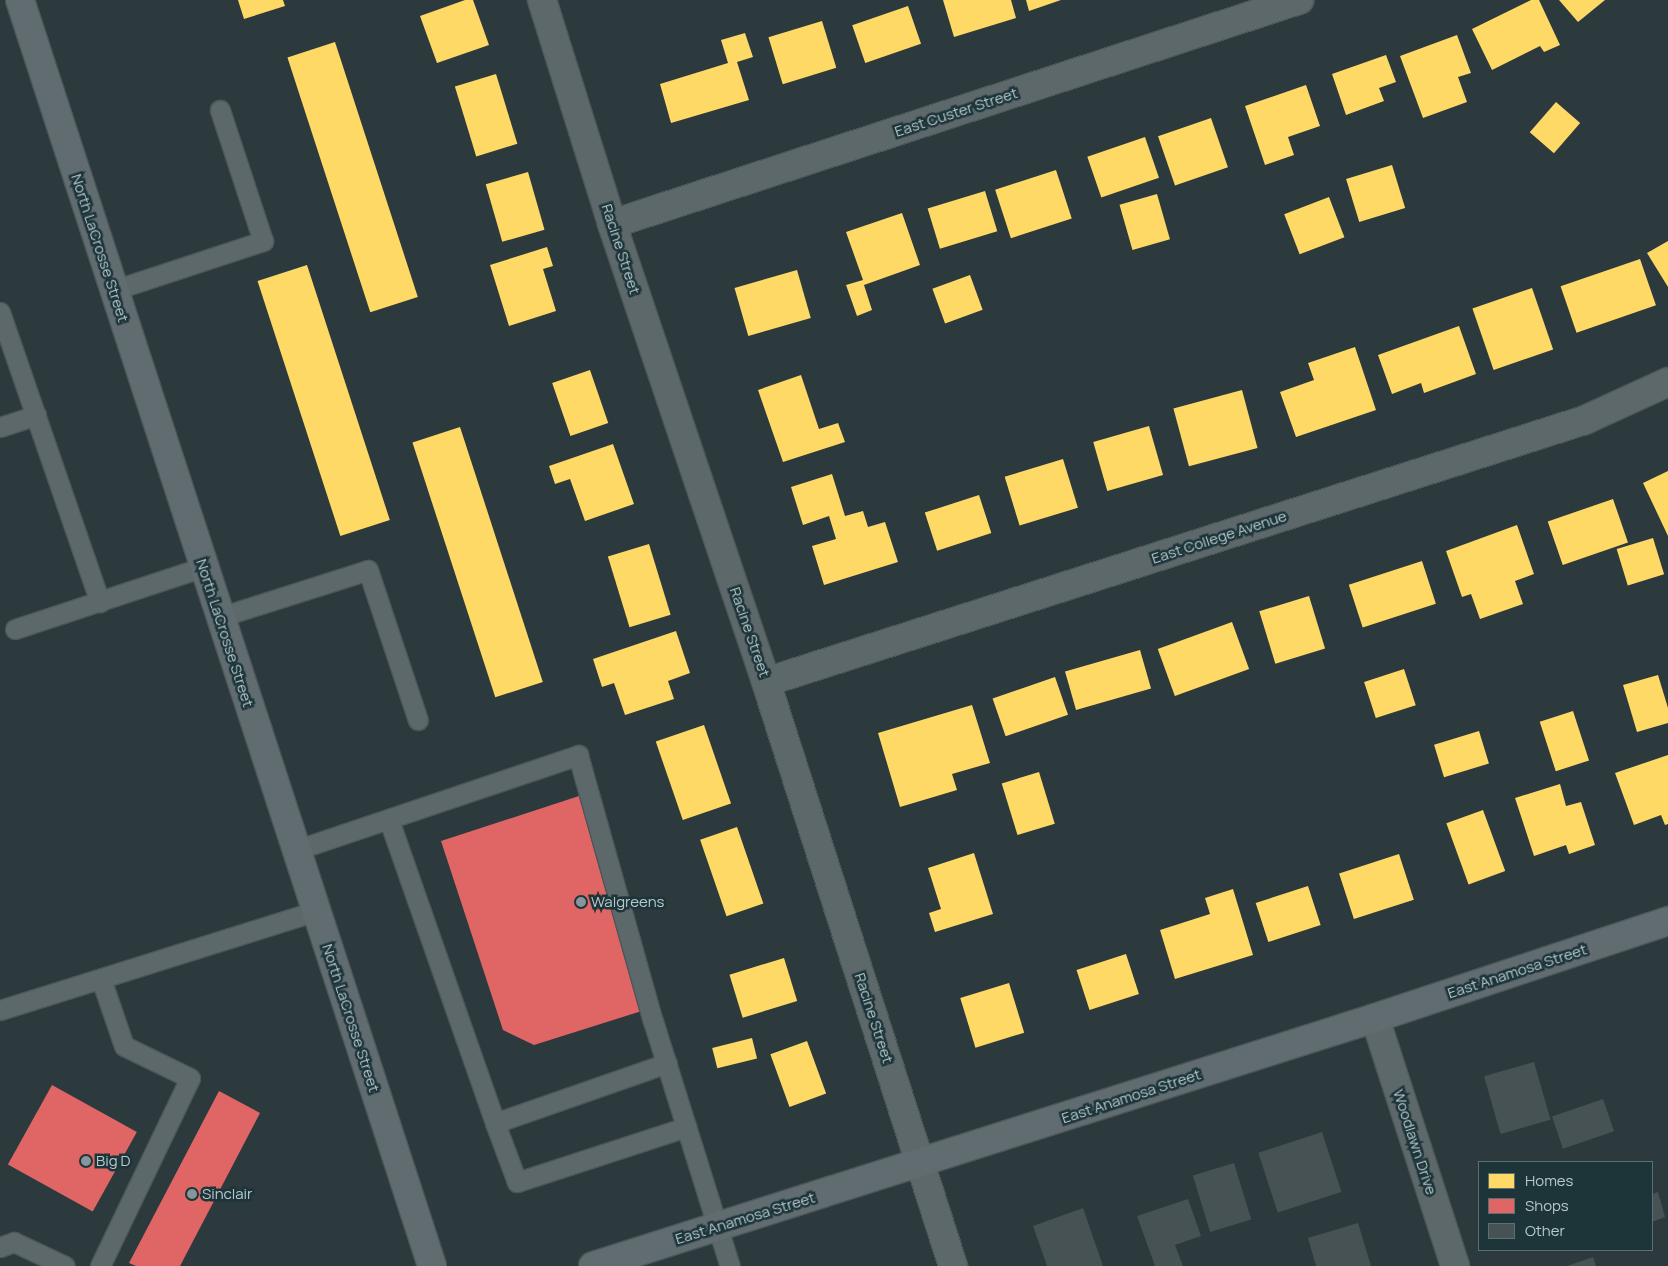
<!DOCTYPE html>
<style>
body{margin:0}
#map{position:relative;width:1668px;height:1266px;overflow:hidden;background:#2c3a3d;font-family:Manrope,sans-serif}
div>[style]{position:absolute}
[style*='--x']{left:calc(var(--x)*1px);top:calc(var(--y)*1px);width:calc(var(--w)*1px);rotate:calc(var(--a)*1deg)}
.homes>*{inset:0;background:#ffd966;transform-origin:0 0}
.shops>*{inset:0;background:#e06666;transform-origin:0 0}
.building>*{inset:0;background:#465254;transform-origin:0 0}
.roads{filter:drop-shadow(1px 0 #4c5659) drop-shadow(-1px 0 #4c5659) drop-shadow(0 1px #4c5659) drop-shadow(0 -1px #4c5659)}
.lane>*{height:19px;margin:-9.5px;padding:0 9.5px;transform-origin:9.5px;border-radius:9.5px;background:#5d686a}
.street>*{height:28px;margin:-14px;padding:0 14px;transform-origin:14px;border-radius:14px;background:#5d686a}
.secondary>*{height:28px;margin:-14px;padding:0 14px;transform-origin:14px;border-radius:14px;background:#606c6f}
.dots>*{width:14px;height:14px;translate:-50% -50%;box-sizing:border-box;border:2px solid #1d3439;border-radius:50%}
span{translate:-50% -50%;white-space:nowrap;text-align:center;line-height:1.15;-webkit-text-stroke:5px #1d3439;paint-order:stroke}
.street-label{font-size:15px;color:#b6c9ce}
.poi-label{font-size:15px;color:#b6c9ce}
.left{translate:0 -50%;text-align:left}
.legend{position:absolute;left:1478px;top:1161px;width:175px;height:90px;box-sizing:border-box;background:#1d3439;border:1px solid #5a7075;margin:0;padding:6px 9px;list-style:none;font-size:15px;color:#b6c9ce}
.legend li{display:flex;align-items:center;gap:10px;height:25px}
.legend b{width:25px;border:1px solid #5a7075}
</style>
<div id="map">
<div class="homes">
<div style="clip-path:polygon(238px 0,283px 0,285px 6px,244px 19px)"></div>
<div style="clip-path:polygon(465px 0,473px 0,489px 45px,437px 63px,420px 16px)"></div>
<div style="clip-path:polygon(943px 0,1011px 0,1016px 18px,954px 37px)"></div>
<div style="clip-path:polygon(1026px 0,1061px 0,1029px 11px)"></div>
<div style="clip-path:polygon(1531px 0,1539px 0,1560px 45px,1544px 52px,1540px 46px,1492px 70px,1472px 29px)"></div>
<div style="clip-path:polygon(1559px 0,1605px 0,1578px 22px)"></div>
<div style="left:908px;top:6px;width:40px;height:59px;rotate:71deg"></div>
<div style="left:822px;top:21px;width:49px;height:56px;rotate:73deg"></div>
<div style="clip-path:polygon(745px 33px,753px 57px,737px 62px,749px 100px,671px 123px,660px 84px,728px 63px,721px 40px)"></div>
<div style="clip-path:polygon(1457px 35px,1471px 73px,1458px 77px,1467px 102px,1423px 118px,1400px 56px)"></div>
<div style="left:335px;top:42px;width:268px;height:50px;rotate:72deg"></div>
<div style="clip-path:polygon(1386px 55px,1396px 82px,1379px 88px,1384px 101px,1346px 115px,1332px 74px)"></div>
<div style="left:496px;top:74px;width:73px;height:43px;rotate:73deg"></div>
<div style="clip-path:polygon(1306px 85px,1320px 126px,1288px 137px,1294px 155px,1265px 165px,1245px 106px)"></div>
<div style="left:1556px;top:102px;width:32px;height:40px;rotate:41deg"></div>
<div style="left:1211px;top:118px;width:52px;height:56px;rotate:71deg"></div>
<div style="left:1145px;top:137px;width:43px;height:61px;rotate:71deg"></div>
<div style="left:1392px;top:165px;width:45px;height:48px;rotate:73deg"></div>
<div style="left:1056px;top:170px;width:51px;height:64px;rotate:72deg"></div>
<div style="left:528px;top:172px;width:60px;height:44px;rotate:74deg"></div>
<div style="left:985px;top:191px;width:42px;height:60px;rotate:73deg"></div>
<div style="left:1157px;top:194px;width:47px;height:39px;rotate:74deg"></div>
<div style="left:1329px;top:197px;width:43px;height:48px;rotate:69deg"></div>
<div style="clip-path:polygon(902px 213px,920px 265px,864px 285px,872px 310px,857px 316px,846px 285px,863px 280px,846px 232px)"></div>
<div style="clip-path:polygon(1668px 241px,1668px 287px,1647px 253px)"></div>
<div style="clip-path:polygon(547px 247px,553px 266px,543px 269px,556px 311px,509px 326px,490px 265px)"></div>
<div style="left:1640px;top:259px;width:49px;height:84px;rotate:71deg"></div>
<div style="left:307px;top:265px;width:268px;height:52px;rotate:72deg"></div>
<div style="left:797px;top:270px;width:50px;height:65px;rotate:74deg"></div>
<div style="left:970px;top:275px;width:37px;height:40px;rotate:70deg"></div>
<div style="left:1532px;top:288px;width:65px;height:63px;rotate:71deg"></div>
<div style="clip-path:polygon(1459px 326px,1476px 374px,1424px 393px,1421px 383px,1392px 394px,1378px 355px)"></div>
<div style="clip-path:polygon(1355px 347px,1376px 410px,1296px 437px,1280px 392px,1314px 380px,1308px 363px)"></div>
<div style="left:590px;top:370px;width:56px;height:40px;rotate:71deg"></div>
<div style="clip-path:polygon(801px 375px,819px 429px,838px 423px,845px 442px,783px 462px,758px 390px)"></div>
<div style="left:1242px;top:390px;width:60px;height:71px;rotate:75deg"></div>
<div style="left:1149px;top:426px;width:51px;height:58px;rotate:74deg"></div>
<div style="left:460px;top:427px;width:268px;height:50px;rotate:72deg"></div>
<div style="clip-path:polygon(613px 444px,634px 504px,585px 521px,570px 479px,555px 484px,549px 466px)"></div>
<div style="left:1063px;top:459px;width:51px;height:61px;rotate:73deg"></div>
<div style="clip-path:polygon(1668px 471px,1668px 536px,1643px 483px)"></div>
<div style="clip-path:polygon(832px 474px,845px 516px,863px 511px,868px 527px,885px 522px,898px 562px,824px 585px,812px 546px,836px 539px,829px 516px,803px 525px,791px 487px)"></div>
<div style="left:979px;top:495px;width:40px;height:57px;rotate:72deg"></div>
<div style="left:1613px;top:499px;width:46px;height:69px;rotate:71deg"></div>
<div style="clip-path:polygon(1517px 525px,1534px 574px,1515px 581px,1523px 604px,1480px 619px,1471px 594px,1462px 597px,1446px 551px)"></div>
<div style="left:1653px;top:538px;width:38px;height:38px;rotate:73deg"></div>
<div style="left:649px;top:544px;width:74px;height:43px;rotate:73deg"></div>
<div style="left:1422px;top:561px;width:45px;height:77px;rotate:72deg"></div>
<div style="left:1309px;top:596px;width:55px;height:52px;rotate:73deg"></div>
<div style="left:1232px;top:622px;width:50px;height:79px;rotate:70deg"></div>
<div style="clip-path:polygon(676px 631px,690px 673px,668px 681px,674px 699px,625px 715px,614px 683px,602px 687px,593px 659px)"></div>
<div style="left:1140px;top:650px;width:40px;height:78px;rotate:74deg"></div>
<div style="left:1404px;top:669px;width:38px;height:42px;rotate:72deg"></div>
<div style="clip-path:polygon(1658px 675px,1668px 708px,1668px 723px,1637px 732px,1623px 685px)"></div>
<div style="left:1055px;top:677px;width:40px;height:66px;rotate:71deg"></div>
<div style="clip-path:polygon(972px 705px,990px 763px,952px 774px,957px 790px,900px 807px,878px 733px)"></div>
<div style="left:1573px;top:711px;width:52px;height:35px;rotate:72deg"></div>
<div style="left:704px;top:725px;width:83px;height:51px;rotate:71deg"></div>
<div style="left:1479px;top:731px;width:34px;height:47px;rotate:73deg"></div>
<div style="clip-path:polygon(1668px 755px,1668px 824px,1665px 825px,1661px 815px,1634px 825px,1615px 773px)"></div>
<div style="left:1039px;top:772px;width:54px;height:39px;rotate:73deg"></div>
<div style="clip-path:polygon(1560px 784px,1566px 806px,1581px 802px,1595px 845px,1569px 854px,1566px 845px,1534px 856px,1515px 798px)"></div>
<div style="left:1483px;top:810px;width:65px;height:39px;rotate:70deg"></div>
<div style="left:737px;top:827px;width:81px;height:39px;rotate:71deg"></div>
<div style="clip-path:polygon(974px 853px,993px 914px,935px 932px,929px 913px,941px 909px,928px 868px)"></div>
<div style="left:1399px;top:854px;width:48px;height:63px;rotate:72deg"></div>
<div style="left:1308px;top:886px;width:41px;height:55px;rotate:72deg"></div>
<div style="clip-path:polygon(1233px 889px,1253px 955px,1175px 979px,1160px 930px,1210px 914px,1205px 898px)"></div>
<div style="left:1126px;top:954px;width:42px;height:52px;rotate:72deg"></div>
<div style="left:784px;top:958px;width:45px;height:57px;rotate:73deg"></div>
<div style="left:1009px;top:983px;width:52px;height:51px;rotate:73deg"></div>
<div style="left:752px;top:1038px;width:21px;height:41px;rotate:76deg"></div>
<div style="left:807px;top:1041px;width:56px;height:39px;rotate:70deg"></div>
</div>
<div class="shops">
<div style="clip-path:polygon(579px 796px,648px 1009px,534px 1045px,503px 1030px,441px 841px)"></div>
<div style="left:52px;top:1085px;width:97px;height:91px;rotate:29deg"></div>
<div style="clip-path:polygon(219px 1091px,260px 1113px,180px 1266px,136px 1266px,129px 1263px)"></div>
</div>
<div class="building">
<div style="left:1534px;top:1062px;width:60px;height:52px;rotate:74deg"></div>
<div style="left:1603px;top:1099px;width:34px;height:54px;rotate:71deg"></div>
<div style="left:1322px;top:1132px;width:63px;height:67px;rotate:72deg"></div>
<div style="left:1234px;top:1163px;width:59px;height:43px;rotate:73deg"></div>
<div style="clip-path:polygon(1658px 1192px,1665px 1217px,1652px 1222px,1652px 1194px)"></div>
<div style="clip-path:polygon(1188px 1199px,1201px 1236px,1175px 1245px,1183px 1266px,1155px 1266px,1137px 1216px)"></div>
<div style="clip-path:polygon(1083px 1208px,1103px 1266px,1047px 1266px,1033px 1226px)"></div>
<div style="clip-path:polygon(1358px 1223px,1371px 1266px,1316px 1266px,1308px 1238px)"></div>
<div style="clip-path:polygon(1593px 1257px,1596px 1266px,1567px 1266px)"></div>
</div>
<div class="roads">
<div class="lane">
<div style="--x:114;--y:290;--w:157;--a:-18.2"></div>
<div style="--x:263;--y:241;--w:138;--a:-108.2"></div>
<div style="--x:0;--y:312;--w:307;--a:71"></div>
<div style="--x:0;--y:427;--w:38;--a:-18"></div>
<div style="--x:220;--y:617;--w:155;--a:-17.6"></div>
<div style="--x:368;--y:570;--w:158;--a:71.6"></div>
<div style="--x:15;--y:629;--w:199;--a:-18.2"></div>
<div style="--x:389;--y:820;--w:321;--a:70.7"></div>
<div style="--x:495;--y:1123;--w:182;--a:-19.2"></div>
<div style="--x:296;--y:850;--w:298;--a:-18.6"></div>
<div style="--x:578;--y:755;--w:276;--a:74.3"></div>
<div style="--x:653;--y:1021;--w:257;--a:72.6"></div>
<div style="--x:0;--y:1010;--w:331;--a:-17.4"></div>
<div style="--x:495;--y:1123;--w:63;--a:69.6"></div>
<div style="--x:517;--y:1182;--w:178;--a:-18"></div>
<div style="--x:0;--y:1247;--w:15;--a:-20"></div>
<div style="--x:14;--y:1242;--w:56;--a:25.2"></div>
<div style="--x:100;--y:1266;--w:208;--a:-64.4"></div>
<div style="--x:190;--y:1078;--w:73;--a:-154.1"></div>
<div style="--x:124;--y:1046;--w:71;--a:-108.9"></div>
</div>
<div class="street">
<div style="--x:542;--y:0;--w:235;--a:72.6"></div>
<div style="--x:612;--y:224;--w:483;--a:71.4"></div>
<div style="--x:766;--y:682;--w:613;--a:72.24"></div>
<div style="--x:612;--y:224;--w:723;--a:-18.06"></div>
<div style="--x:766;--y:682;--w:860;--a:-17.74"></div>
<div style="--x:1585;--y:420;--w:91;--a:-24.6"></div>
<div style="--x:1375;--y:1018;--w:261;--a:72.1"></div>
</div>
<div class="secondary">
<div style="--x:20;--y:0;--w:1331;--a:71.97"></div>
<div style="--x:593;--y:1266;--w:820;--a:-17.6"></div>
<div style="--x:1375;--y:1018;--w:309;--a:-18.3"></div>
</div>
</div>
<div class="dots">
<div style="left:581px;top:902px;background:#86979b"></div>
<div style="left:86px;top:1161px;background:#86979b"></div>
<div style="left:192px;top:1194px;background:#86979b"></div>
</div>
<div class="street-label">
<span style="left:956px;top:112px;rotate:-18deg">East Custer Street</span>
<span style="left:100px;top:248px;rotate:72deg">North LaCrosse Street</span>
<span style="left:621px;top:249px;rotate:72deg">Racine Street</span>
<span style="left:1219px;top:537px;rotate:-18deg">East College Avenue</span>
<span style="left:750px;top:632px;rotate:71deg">Racine Street</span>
<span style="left:225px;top:633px;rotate:72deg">North LaCrosse Street</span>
<span style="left:1517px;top:971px;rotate:-18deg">East Anamosa Street</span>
<span style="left:351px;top:1018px;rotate:72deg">North LaCrosse Street</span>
<span style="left:874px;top:1018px;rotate:72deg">Racine Street</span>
<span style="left:1131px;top:1096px;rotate:-18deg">East Anamosa Street</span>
<span style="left:1415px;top:1142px;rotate:72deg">Woodlawn Drive</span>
<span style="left:745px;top:1218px;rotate:-17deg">East Anamosa Street</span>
</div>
<div class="poi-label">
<span class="left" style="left:591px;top:902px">Walgreens</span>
<span class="left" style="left:96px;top:1161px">Big D</span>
<span class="left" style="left:202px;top:1194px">Sinclair</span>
</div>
<ul class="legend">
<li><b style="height:14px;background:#ffd966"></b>Homes</li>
<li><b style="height:14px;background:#e06666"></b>Shops</li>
<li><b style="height:14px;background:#465254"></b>Other</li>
</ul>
</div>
